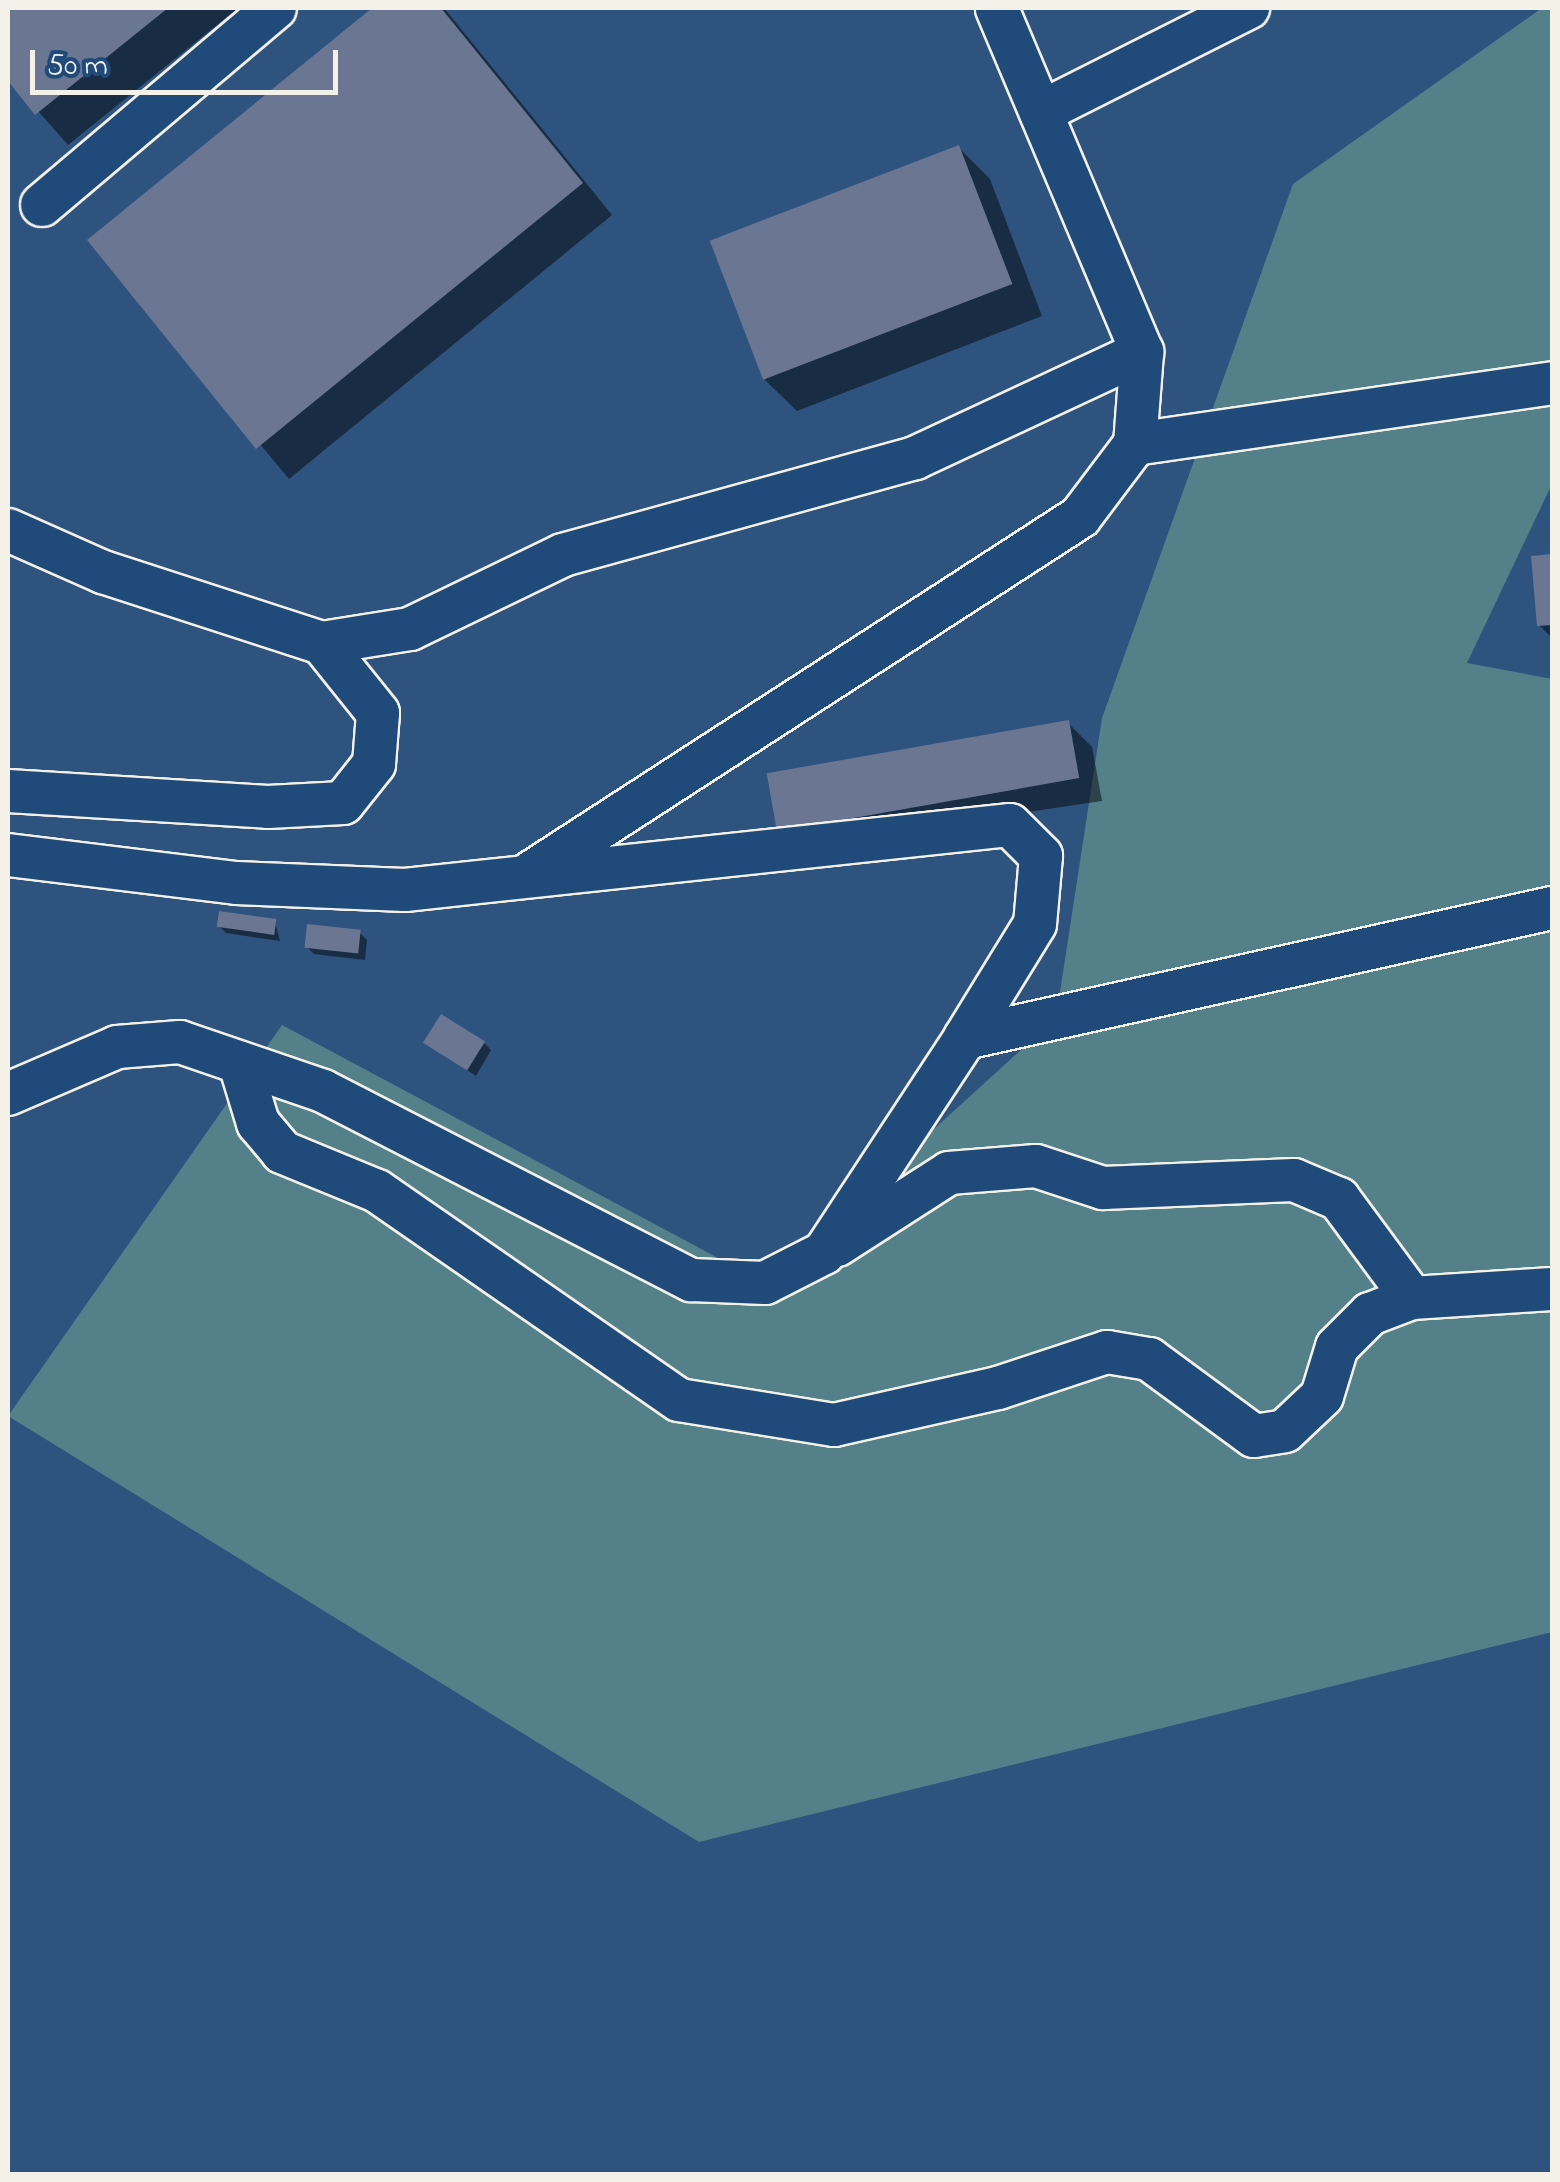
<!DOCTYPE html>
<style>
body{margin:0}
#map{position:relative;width:1560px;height:2182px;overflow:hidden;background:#2e537f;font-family:"Indie Flower",sans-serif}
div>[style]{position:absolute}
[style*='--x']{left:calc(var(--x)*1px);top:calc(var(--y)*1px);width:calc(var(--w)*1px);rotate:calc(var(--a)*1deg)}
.green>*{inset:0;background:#538089}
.shadow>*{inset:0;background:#0007}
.building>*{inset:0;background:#6b7692;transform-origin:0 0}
.roads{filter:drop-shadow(2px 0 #f4f1e8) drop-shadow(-2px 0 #f4f1e8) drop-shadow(0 2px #f4f1e8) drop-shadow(0 -2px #f4f1e8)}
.minor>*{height:42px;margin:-21px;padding:0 21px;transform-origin:21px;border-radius:21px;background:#1f4a7a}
span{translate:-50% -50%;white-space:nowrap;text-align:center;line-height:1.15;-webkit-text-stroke:10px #1f4a7a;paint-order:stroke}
.frame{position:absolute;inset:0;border:10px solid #f4f1e8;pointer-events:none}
.scale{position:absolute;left:30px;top:50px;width:308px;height:45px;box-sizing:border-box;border:5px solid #f4f1e8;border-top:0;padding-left:12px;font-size:30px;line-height:35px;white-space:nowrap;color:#f4f1e8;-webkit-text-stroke:8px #1f4a7a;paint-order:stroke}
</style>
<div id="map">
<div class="green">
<div style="clip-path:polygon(1542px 8px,1552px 8px,1552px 484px,1467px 663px,1552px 679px,1552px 1632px,699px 1842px,8px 1416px,282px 1025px,765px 1283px,1056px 1018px,1102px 718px,1293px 184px)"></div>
</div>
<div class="shadow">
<div style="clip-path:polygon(8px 8px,238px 8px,68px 145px,8px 77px)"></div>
<div style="clip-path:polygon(376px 8px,444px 8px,612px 215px,289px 479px,90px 240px)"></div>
<div style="clip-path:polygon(959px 148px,990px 179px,1042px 316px,797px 411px,765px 380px)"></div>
<div style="clip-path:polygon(1552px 557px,1552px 638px,1539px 625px,1534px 558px)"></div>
<div style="clip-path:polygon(1068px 723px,1092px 747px,1102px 801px,800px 846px,776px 822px)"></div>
<div style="clip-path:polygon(275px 922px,280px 941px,226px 933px,219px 926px)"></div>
<div style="clip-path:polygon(360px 933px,367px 940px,365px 960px,314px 954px,307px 947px)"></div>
<div style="clip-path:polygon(426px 1043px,484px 1043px,491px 1050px,476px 1076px)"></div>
</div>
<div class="building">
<div style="clip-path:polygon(8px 8px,168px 8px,35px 115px,8px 81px)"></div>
<div style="clip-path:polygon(372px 8px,441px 8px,583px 183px,256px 449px,87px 240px)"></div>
<div style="left:959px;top:145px;width:149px;height:267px;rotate:69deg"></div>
<div style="clip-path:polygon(1552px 554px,1552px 625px,1537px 626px,1531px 556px)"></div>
<div style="left:1069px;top:720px;width:59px;height:307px;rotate:80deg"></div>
<div style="left:219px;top:911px;width:58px;height:16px;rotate:8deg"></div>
<div style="left:307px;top:924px;width:54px;height:24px;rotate:6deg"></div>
<div style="left:441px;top:1014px;width:52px;height:34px;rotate:32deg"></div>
</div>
<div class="roads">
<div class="minor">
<div style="--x:1041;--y:112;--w:232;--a:-26.7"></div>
<div style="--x:42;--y:205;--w:305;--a:-40.2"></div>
<div style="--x:1135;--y:444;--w:421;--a:-8.3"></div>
<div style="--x:8;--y:530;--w:104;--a:23.9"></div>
<div style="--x:103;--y:572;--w:230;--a:18"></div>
<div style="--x:322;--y:643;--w:89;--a:-9"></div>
<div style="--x:410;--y:629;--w:170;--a:-25.8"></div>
<div style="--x:563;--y:555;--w:365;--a:-15.4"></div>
<div style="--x:915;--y:458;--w:251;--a:-25"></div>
<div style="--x:8;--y:791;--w:260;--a:3.5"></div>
<div style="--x:268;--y:807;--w:75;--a:-3.1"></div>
<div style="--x:343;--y:803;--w:50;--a:-51.5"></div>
<div style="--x:374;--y:764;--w:51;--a:-85.5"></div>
<div style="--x:378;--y:713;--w:90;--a:-128.7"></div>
<div style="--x:8;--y:855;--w:230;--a:7"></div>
<div style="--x:236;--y:883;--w:169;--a:2.4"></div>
<div style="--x:405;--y:890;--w:608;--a:-6.13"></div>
<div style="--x:1010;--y:825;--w:44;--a:45"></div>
<div style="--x:1041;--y:856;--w:68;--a:95"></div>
<div style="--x:1035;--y:924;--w:134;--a:121.6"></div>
<div style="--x:532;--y:872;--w:653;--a:-32.94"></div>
<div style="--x:1080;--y:517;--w:91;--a:-53"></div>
<div style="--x:1135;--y:444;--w:92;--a:-85.6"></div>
<div style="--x:1142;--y:352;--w:373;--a:-112.9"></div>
<div style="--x:241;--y:1067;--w:59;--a:73.1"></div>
<div style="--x:258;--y:1123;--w:38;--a:50"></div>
<div style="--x:282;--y:1152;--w:103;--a:22.3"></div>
<div style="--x:377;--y:1191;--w:367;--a:34.7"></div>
<div style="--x:679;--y:1400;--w:157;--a:9.2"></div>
<div style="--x:834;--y:1425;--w:168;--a:-12.7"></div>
<div style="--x:998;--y:1388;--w:115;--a:-18.3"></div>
<div style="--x:1107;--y:1352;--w:43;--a:9.5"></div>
<div style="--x:1149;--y:1359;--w:130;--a:36.3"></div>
<div style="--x:1254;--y:1436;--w:31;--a:-9"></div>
<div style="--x:1285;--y:1431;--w:51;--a:-43.4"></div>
<div style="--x:1322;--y:1396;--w:51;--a:-73"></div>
<div style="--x:1337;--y:1347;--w:47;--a:-45"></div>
<div style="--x:1370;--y:1314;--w:45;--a:-20.9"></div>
<div style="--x:1412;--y:1298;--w:140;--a:-3.7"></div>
<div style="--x:8;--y:1094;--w:119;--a:-23.3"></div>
<div style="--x:117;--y:1047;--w:63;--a:-4.5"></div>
<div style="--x:180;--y:1042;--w:151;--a:18.9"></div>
<div style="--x:323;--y:1091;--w:414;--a:27.2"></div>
<div style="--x:691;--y:1280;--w:74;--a:2.3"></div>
<div style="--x:765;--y:1283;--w:66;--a:-27"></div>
<div style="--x:824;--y:1253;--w:257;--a:-56.7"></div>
<div style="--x:965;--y:1038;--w:601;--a:-12.49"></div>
<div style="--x:837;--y:1245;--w:133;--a:-32.7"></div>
<div style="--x:949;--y:1173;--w:87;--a:-4.6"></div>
<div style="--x:1036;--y:1166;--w:71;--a:18.2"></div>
<div style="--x:1103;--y:1188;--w:191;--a:-2.4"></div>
<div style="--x:1294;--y:1180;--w:49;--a:22.9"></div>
<div style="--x:1339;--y:1199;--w:123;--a:53.6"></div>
</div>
</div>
<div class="frame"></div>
<div class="scale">50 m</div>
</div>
